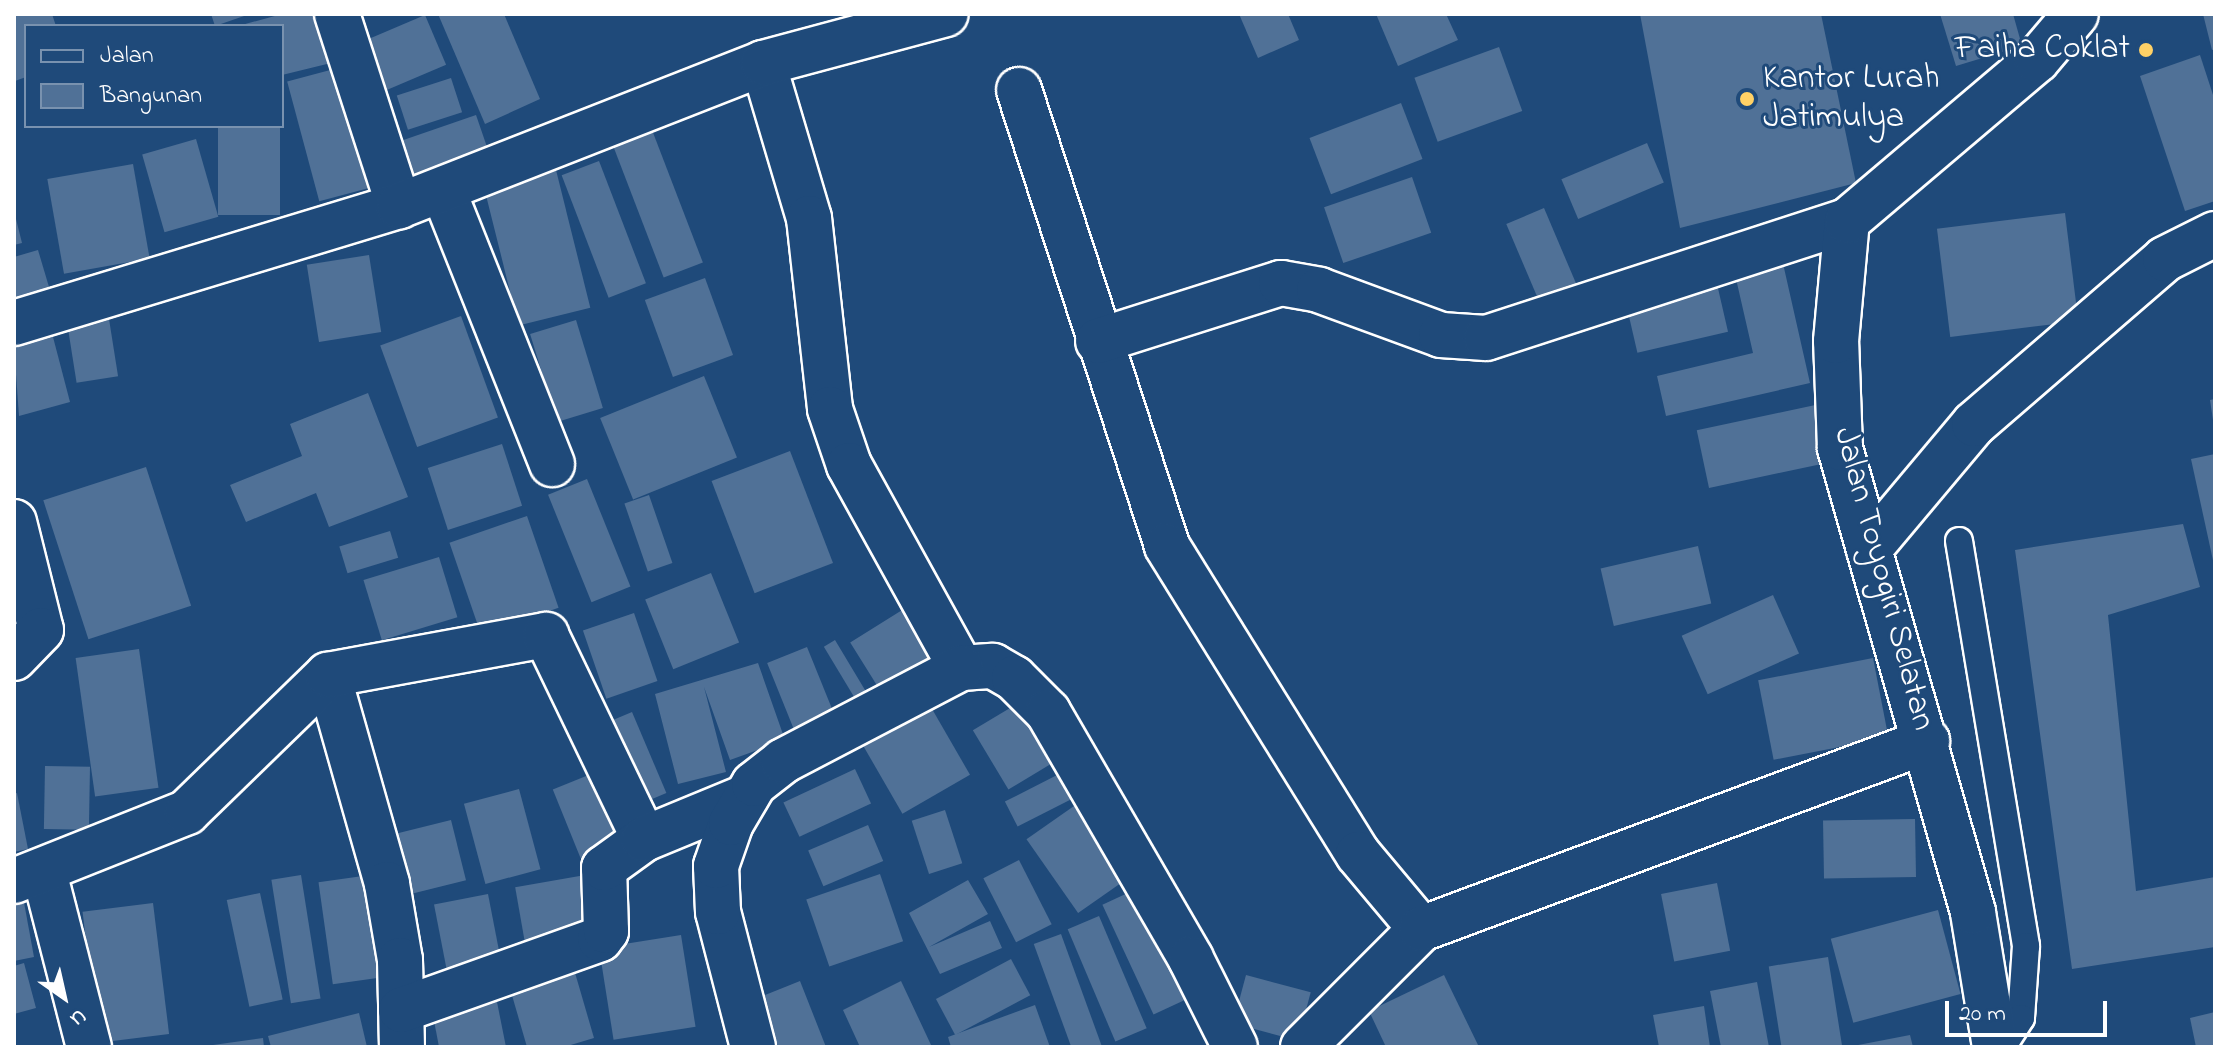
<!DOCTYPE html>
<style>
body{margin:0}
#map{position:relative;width:2229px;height:1061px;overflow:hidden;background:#1f4a7a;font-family:"Indie Flower",sans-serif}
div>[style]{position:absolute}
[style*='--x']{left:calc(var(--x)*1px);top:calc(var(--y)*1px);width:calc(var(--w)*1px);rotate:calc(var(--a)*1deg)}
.building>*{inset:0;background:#507197;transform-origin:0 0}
.roads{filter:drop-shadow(2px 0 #fff) drop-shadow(-2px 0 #fff) drop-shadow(0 2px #fff) drop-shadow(0 -2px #fff)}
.service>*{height:26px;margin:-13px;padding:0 13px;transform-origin:13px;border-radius:13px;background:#1f4a7a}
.minor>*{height:44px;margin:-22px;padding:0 22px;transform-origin:22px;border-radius:22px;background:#1f4a7a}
.tertiary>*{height:44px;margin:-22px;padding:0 22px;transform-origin:22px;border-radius:22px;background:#1f4a7a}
.dots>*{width:22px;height:22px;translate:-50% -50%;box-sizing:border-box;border:4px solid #1f4a7a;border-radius:50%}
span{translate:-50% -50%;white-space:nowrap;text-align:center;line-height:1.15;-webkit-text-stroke:6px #1f4a7a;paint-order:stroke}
.poi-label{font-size:34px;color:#fff}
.right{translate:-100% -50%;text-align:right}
.left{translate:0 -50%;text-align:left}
.street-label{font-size:34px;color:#fff}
.frame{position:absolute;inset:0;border:16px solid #fff;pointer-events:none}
.legend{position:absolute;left:24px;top:24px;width:260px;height:104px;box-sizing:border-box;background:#1f4a7a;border:2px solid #7992af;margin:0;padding:10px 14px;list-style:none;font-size:24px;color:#fff}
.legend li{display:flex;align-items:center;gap:16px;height:40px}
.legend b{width:40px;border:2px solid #7992af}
.north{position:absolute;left:24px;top:957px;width:80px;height:80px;-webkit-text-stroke:6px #1f4a7a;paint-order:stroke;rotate:146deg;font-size:22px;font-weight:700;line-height:32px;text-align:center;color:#fff}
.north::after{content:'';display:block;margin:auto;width:28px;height:36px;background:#fff;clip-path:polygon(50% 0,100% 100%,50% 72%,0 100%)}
.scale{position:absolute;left:1945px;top:1001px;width:162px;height:36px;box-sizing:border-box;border:4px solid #fff;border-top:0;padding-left:10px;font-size:24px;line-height:28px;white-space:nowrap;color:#fff;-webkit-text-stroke:6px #1f4a7a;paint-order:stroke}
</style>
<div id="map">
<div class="building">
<div style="clip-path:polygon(14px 14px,52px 14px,56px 26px,26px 26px,26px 77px,15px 81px)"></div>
<div style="clip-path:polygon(211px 14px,247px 14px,247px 15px,215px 26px)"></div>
<div style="clip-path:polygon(282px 14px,319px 14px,331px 63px,282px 75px,282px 26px,238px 26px)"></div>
<div style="clip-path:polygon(438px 14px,504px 14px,540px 99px,485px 124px)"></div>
<div style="clip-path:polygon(1239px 14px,1288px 14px,1299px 40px,1258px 58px)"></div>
<div style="clip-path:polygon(1376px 14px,1446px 14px,1458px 40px,1398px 66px)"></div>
<div style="clip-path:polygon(1640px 14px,1821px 14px,1856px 183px,1680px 228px)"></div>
<div style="clip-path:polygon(1940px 14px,2013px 14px,2022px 46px,1956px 66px)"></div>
<div style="clip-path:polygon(2203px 14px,2215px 14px,2215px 49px,2212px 50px)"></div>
<div style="left:425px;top:15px;width:54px;height:83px;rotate:67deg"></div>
<div style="left:1499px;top:47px;width:68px;height:90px;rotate:70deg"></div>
<div style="clip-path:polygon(2200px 55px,2215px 101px,2215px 201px,2185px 211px,2140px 76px)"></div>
<div style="left:349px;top:65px;width:124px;height:64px;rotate:75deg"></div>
<div style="left:451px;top:78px;width:36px;height:57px;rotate:72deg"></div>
<div style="left:1401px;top:103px;width:60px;height:98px;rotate:69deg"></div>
<div style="left:476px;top:115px;width:37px;height:89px;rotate:71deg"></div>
<div style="left:218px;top:126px;width:62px;height:89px"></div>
<div style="left:652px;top:130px;width:142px;height:42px;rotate:69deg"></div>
<div style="left:196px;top:139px;width:81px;height:56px;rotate:74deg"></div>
<div style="left:1647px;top:143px;width:43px;height:93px;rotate:67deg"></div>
<div style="left:599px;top:161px;width:131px;height:40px;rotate:69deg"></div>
<div style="left:133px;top:164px;width:96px;height:87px;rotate:80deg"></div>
<div style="left:555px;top:166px;width:146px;height:74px;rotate:76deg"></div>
<div style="left:1412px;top:177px;width:59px;height:93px;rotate:71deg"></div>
<div style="left:1544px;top:208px;width:84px;height:41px;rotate:67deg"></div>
<div style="clip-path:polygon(14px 211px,22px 243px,14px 245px)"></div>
<div style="left:2065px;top:213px;width:109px;height:129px;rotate:83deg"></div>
<div style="clip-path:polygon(38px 250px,52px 297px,14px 308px,14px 257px)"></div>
<div style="left:369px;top:255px;width:78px;height:63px;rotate:81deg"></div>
<div style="clip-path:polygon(1782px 259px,1810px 383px,1666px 416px,1657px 376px,1753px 353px,1734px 270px)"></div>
<div style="left:705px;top:278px;width:82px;height:64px;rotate:70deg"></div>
<div style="left:1717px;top:284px;width:49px;height:93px;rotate:77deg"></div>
<div style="left:461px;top:316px;width:108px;height:86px;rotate:70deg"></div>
<div style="left:109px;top:319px;width:58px;height:42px;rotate:81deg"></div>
<div style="left:576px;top:320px;width:92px;height:48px;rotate:73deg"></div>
<div style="clip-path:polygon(53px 337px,70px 402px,19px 416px,14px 347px)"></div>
<div style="left:704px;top:376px;width:88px;height:112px;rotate:68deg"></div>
<div style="clip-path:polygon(368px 393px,408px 497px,329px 527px,316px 493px,246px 522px,230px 485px,302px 456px,290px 424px)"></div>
<div style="clip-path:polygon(2215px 399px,2215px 420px,2213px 420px,2210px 400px)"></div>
<div style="left:1820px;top:404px;width:59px;height:126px;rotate:78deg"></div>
<div style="left:502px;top:444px;width:65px;height:78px;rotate:72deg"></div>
<div style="left:790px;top:451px;width:120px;height:84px;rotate:69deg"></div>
<div style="clip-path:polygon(2215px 454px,2215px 565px,2214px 565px,2191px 459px)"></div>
<div style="left:146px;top:467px;width:146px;height:108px;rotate:72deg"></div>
<div style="left:587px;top:479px;width:116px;height:42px;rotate:68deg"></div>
<div style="left:649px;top:495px;width:72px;height:26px;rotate:71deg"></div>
<div style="left:527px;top:516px;width:97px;height:82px;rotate:71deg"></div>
<div style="clip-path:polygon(2183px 524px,2200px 587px,2108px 615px,2136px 891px,2215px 877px,2215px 947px,2072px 969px,2015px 550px)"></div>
<div style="left:390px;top:531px;width:28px;height:53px;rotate:73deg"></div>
<div style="left:1698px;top:546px;width:59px;height:100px;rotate:77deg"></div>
<div style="left:439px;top:557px;width:63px;height:79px;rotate:73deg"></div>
<div style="left:711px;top:573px;width:75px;height:71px;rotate:68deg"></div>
<div style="left:1773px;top:595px;width:64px;height:100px;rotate:66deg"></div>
<div style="left:907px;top:607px;width:61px;height:67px;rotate:58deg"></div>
<div style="left:634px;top:613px;width:72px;height:54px;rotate:71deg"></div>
<div style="left:835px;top:640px;width:69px;height:13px;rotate:59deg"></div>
<div style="left:807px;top:647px;width:74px;height:43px;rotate:68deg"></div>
<div style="left:139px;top:649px;width:140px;height:64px;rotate:82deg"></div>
<div style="left:1873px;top:658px;width:81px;height:117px;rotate:79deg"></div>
<div style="clip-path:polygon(758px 663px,785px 740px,730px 760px,704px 687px,726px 772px,678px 784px,655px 694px)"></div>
<div style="left:928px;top:702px;width:84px;height:78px;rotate:60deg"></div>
<div style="left:1020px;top:702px;width:69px;height:55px;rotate:59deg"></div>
<div style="left:632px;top:712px;width:88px;height:29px;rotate:67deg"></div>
<div style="left:45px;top:766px;width:45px;height:63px;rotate:1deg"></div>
<div style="left:855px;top:769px;width:38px;height:79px;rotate:65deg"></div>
<div style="left:601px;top:770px;width:74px;height:52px;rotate:68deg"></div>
<div style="left:1061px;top:773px;width:28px;height:63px;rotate:63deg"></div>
<div style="left:519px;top:789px;width:83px;height:57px;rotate:75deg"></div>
<div style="clip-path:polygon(17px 793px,28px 849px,14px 852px,14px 794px)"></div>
<div style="left:1074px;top:806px;width:90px;height:58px;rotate:55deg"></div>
<div style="left:945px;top:810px;width:56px;height:35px;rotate:72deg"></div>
<div style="left:1915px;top:819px;width:58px;height:92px;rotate:89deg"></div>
<div style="left:451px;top:820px;width:62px;height:58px;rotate:76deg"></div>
<div style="left:868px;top:825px;width:39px;height:65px;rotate:67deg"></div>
<div style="left:1019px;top:860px;width:72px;height:40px;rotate:63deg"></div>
<div style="left:591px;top:874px;width:61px;height:77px;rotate:80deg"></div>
<div style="left:880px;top:874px;width:71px;height:78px;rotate:71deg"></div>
<div style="left:301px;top:875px;width:125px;height:30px;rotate:81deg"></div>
<div style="left:370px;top:875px;width:103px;height:52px;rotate:82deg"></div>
<div style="clip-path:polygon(968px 880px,988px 914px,929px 947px,990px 921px,1002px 948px,940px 974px,909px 913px)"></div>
<div style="left:1717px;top:883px;width:69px;height:57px;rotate:79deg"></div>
<div style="left:1145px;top:885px;width:121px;height:47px;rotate:65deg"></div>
<div style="left:260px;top:893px;width:109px;height:34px;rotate:78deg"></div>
<div style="left:488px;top:894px;width:80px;height:55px;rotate:79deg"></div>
<div style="clip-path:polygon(23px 897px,34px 957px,14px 961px,14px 899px)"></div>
<div style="left:153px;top:903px;width:132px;height:71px;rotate:83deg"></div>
<div style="left:1938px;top:910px;width:87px;height:111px;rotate:75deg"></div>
<div style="left:1099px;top:916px;width:122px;height:34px;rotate:67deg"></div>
<div style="left:1061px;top:934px;width:121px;height:29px;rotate:70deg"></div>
<div style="left:681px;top:935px;width:93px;height:83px;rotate:81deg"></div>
<div style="left:1828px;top:957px;width:91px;height:60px;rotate:81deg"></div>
<div style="clip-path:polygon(571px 959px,594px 1038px,564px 1047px,527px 1047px,507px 978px)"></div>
<div style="left:1011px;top:959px;width:41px;height:85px;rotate:62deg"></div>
<div style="clip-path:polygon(24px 963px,36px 1008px,14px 1014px,14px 966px)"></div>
<div style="left:1246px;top:975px;width:67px;height:50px;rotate:15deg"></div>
<div style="clip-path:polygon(1444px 975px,1479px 1047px,1386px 1047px,1369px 1011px)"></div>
<div style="clip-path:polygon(800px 981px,826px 1047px,774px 1047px,755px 999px)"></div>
<div style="clip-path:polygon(901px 981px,932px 1047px,860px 1047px,843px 1010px)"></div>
<div style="clip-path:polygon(1757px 982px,1769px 1047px,1721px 1047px,1710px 991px)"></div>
<div style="clip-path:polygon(496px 997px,506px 1047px,439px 1047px,432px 1010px)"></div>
<div style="clip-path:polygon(1035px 1005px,1050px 1047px,951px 1047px,948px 1037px)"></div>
<div style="clip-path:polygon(1704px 1006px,1710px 1047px,1659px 1047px,1653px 1015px)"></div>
<div style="clip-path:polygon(2215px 1012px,2215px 1047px,2196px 1047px,2190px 1018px)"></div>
<div style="clip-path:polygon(359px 1013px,367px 1047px,271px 1047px,268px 1036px)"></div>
<div style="clip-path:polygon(1910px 1035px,1913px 1047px,1853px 1047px,1853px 1046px)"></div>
<div style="clip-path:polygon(263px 1038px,264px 1047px,213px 1047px,213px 1045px)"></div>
</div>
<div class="roads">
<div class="service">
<div style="--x:1959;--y:541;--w:411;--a:80.6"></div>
<div style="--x:2026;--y:946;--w:72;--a:94"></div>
<div style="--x:2021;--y:1018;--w:35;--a:123"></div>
</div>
<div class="minor">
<div style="--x:337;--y:14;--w:202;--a:72.1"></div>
<div style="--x:763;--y:63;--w:162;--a:73.5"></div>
<div style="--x:809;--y:218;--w:192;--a:83.7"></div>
<div style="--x:830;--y:409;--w:59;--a:71.3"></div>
<div style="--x:849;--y:465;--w:232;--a:61.1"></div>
<div style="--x:961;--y:668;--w:32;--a:-4"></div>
<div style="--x:993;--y:666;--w:24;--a:30"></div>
<div style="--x:1014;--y:678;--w:48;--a:45"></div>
<div style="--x:1048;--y:712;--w:285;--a:59.9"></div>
<div style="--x:1191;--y:959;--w:98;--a:63.4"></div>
<div style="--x:1019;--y:90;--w:479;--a:72"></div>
<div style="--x:1167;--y:546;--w:362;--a:58.2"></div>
<div style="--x:1358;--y:854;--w:98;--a:50"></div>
<div style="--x:443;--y:190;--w:295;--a:68.3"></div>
<div style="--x:14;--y:323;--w:402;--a:-16.9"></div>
<div style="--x:399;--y:206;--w:391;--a:-21.4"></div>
<div style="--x:763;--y:63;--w:189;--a:-15"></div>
<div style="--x:1098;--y:341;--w:192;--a:-17.6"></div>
<div style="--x:1281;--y:283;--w:39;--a:10"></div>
<div style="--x:1319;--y:290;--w:130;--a:20.2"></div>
<div style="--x:1441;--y:335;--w:45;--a:3.8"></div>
<div style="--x:1486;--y:338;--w:379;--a:-18"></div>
<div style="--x:14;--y:522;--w:111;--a:76"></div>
<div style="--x:41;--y:630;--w:39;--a:134"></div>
<div style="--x:1869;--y:549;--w:163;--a:-50"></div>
<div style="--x:1974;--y:424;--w:252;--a:-40.8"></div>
<div style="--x:2165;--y:259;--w:56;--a:-26.6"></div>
<div style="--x:328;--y:675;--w:217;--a:74.2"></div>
<div style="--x:387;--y:884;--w:77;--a:80.3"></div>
<div style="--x:400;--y:960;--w:87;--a:88.7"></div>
<div style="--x:44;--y:872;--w:181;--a:75.6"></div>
<div style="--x:14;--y:881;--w:186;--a:-21.7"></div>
<div style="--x:187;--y:812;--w:197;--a:-44.2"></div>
<div style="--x:328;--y:675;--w:222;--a:-10.4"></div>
<div style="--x:546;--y:635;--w:226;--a:64.3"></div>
<div style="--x:401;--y:1010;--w:211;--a:-19.6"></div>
<div style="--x:600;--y:939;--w:10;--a:-53"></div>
<div style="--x:606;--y:931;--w:63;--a:-91.8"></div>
<div style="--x:604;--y:868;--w:49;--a:-35.9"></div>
<div style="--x:644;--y:839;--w:110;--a:-22.4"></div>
<div style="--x:753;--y:1047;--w:139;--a:-104.5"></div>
<div style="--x:718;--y:912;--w:46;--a:-92.5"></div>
<div style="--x:716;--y:866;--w:46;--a:-70.8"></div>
<div style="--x:731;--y:823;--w:45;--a:-59.5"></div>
<div style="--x:754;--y:784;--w:37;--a:-38"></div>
<div style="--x:783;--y:761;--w:201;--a:-27.6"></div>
<div style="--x:1303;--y:1047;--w:167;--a:-45"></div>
<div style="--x:1421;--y:929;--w:540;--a:-20.38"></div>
</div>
<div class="tertiary">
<div style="--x:1995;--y:1047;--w:137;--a:-99.3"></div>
<div style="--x:1973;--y:912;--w:483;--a:-106"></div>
<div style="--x:1840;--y:448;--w:107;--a:-92.1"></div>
<div style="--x:1836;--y:341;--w:121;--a:-84.8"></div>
<div style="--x:1847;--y:221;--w:249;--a:-40.3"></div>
<div style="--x:2037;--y:60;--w:60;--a:-49.7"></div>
</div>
</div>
<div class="dots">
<div style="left:2146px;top:50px;background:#ffd166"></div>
<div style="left:1747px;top:99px;background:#ffd166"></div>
</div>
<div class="poi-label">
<span class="right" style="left:2130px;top:50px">Faiha Coklat</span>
<span class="left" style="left:1763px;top:99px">Kantor Lurah<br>Jatimulya</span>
</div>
<div class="street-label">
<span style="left:1883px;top:579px;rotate:75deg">Jalan Toyogiri Selatan</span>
</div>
<div class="frame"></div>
<ul class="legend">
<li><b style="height:10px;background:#1f4a7a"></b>Jalan</li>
<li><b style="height:22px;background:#507197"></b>Bangunan</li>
</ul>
<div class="north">U</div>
<div class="scale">20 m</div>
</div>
